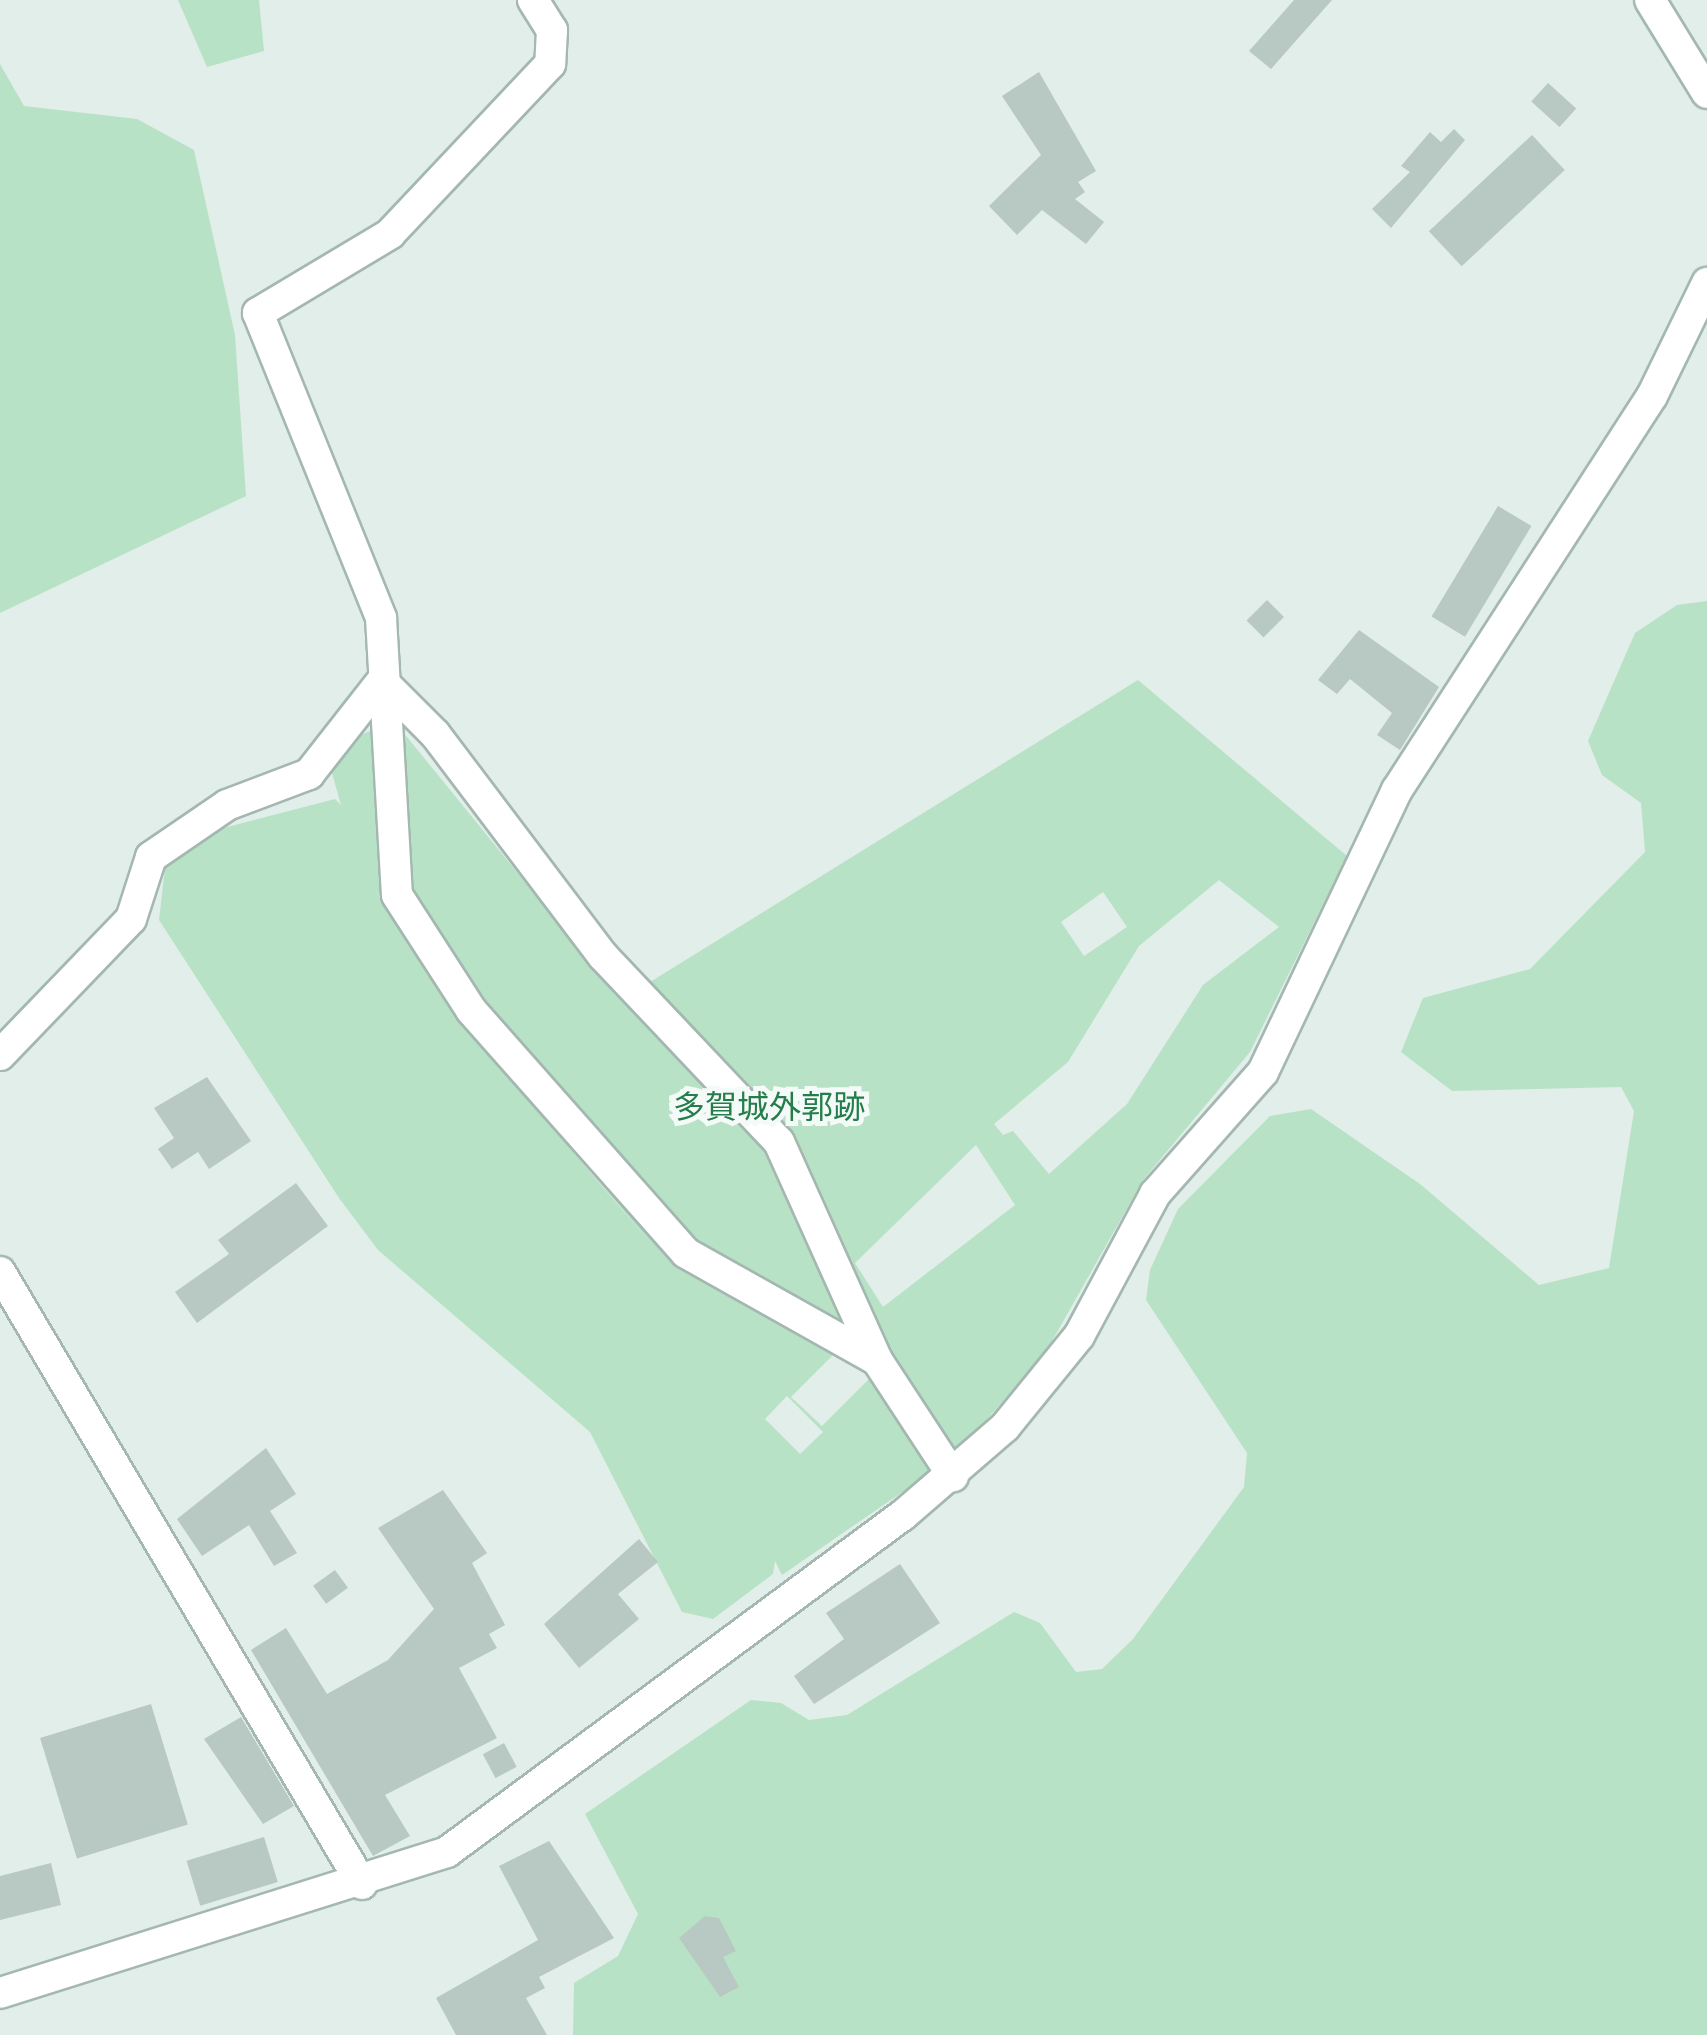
<!DOCTYPE html>
<meta charset="utf-8">
<style>
body{margin:0}
#map{position:relative;width:1707px;height:2035px;overflow:hidden;background:#e2eee9;font-family:Lato,"Noto Sans JP",sans-serif}
div>[style]{position:absolute}
[style*='--x']{left:calc(var(--x)*1px);top:calc(var(--y)*1px);width:calc(var(--w)*1px);rotate:calc(var(--a)*1deg)}
.green>*{inset:0;background:#b8e2c5}
.building>*{inset:0;background:#b7c9c2;transform-origin:0 0}
.roads{filter:drop-shadow(2px 0 #a4b7b1) drop-shadow(-2px 0 #a4b7b1) drop-shadow(0 2px #a4b7b1) drop-shadow(0 -2px #a4b7b1)}
.minor>*{height:30px;margin:-15px;padding:0 15px;transform-origin:15px;border-radius:15px;background:#fff}
.tertiary>*{height:30px;margin:-15px;padding:0 15px;transform-origin:15px;border-radius:15px;background:#fff}
span{translate:-50% -50%;white-space:nowrap;text-align:center;line-height:1.15;-webkit-text-stroke:10px #f3faf7;paint-order:stroke}
.park-label{font-size:32px;color:#247d4a}
</style>
<div id="map">
<div class="green">
<div style="clip-path:polygon(178px 0,259px 0,264px 51px,207px 67px)"></div>
<div style="clip-path:polygon(0 64px,24px 106px,137px 119px,194px 150px,235px 335px,246px 496px,0 613px)"></div>
<div style="clip-path:polygon(1707px 601px,1707px 2035px,573px 2035px,574px 1983px,618px 1956px,638px 1914px,585px 1814px,751px 1700px,781px 1703px,809px 1720px,847px 1715px,1014px 1612px,1040px 1623px,1076px 1672px,1102px 1669px,1133px 1639px,1244px 1487px,1247px 1453px,1146px 1300px,1150px 1270px,1178px 1209px,1270px 1116px,1311px 1109px,1420px 1184px,1539px 1285px,1609px 1268px,1634px 1111px,1621px 1087px,1452px 1091px,1401px 1052px,1423px 998px,1530px 969px,1645px 852px,1641px 803px,1602px 775px,1588px 741px,1635px 633px,1677px 605px)"></div>
<div style="clip-path:polygon(evenodd,1138px 680px,1347px 856px,1250px 1052px,1143px 1180px,1043px 1357px,953px 1457px,782px 1575px,775px 1561px,773px 1574px,713px 1619px,682px 1612px,590px 1432px,378px 1250px,339px 1198px,159px 920px,165px 868px,216px 830px,335px 799px,341px 805px,330px 766px,356px 737px,394px 721px,621px 1000px,1138px 680px,1219px 880px,1279px 927px,1203px 985px,1127px 1104px,1049px 1174px,1013px 1131px,1003px 1135px,994px 1124px,1068px 1062px,1139px 946px,1219px 880px,1138px 680px,374px 888px,461px 1018px,655px 1248px,448px 1006px,374px 888px,1138px 680px,1103px 892px,1127px 927px,1084px 956px,1061px 922px,1103px 892px,1138px 680px,976px 1145px,1015px 1205px,883px 1307px,855px 1263px,976px 1145px,1138px 680px,834px 1354px,873px 1375px,822px 1426px,791px 1397px,834px 1354px,1138px 680px,787px 1396px,823px 1432px,800px 1454px,765px 1419px,787px 1396px)"></div>
</div>
<div class="building">
<div style="clip-path:polygon(1294px 0,1332px 0,1271px 69px,1249px 51px)"></div>
<div style="clip-path:polygon(1039px 72px,1096px 171px,1078px 182px,1085px 192px,1075px 199px,1104px 222px,1086px 244px,1042px 210px,1017px 235px,989px 206px,1041px 155px,1002px 96px)"></div>
<div style="left:1548px;top:83px;width:38px;height:25px;rotate:42deg"></div>
<div style="clip-path:polygon(1454px 129px,1465px 140px,1391px 228px,1372px 209px,1410px 172px,1401px 166px,1430px 132px,1441px 142px)"></div>
<div style="left:1532px;top:135px;width:48px;height:141px;rotate:47deg"></div>
<div style="left:1498px;top:506px;width:39px;height:129px;rotate:31deg"></div>
<div style="left:1267px;top:600px;width:24px;height:29px;rotate:45deg"></div>
<div style="clip-path:polygon(1359px 630px,1439px 687px,1400px 750px,1377px 735px,1392px 713px,1350px 679px,1337px 694px,1318px 680px)"></div>
<div style="clip-path:polygon(207px 1077px,251px 1141px,209px 1169px,198px 1152px,172px 1169px,158px 1149px,174px 1138px,154px 1108px)"></div>
<div style="clip-path:polygon(296px 1183px,328px 1226px,197px 1323px,175px 1292px,229px 1254px,218px 1240px)"></div>
<div style="clip-path:polygon(266px 1448px,296px 1494px,270px 1511px,297px 1553px,274px 1566px,249px 1525px,202px 1556px,177px 1519px)"></div>
<div style="clip-path:polygon(443px 1490px,487px 1553px,472px 1563px,505px 1625px,489px 1634px,497px 1648px,459px 1668px,497px 1738px,385px 1795px,410px 1836px,373px 1856px,251px 1650px,286px 1628px,327px 1694px,388px 1660px,434px 1609px,378px 1528px)"></div>
<div style="clip-path:polygon(639px 1539px,658px 1562px,618px 1594px,639px 1619px,579px 1668px,544px 1624px)"></div>
<div style="clip-path:polygon(900px 1564px,940px 1623px,814px 1704px,794px 1676px,844px 1639px,826px 1613px)"></div>
<div style="left:335px;top:1570px;width:22px;height:27px;rotate:54deg"></div>
<div style="left:151px;top:1704px;width:126px;height:116px;rotate:73deg"></div>
<div style="clip-path:polygon(241px 1717px,294px 1806px,263px 1824px,204px 1739px)"></div>
<div style="left:504px;top:1743px;width:27px;height:24px;rotate:62deg"></div>
<div style="left:264px;top:1837px;width:47px;height:81px;rotate:73deg"></div>
<div style="clip-path:polygon(549px 1841px,614px 1938px,539px 1977px,545px 1988px,526px 1998px,547px 2035px,456px 2035px,436px 1998px,538px 1940px,499px 1866px)"></div>
<div style="clip-path:polygon(51px 1863px,61px 1905px,0 1920px,0 1876px)"></div>
<div style="clip-path:polygon(705px 1916px,719px 1918px,736px 1951px,723px 1957px,739px 1987px,720px 1997px,679px 1938px)"></div>
</div>
<div class="roads">
<div class="minor">
<div style="--x:533;--y:0;--w:36;--a:58"></div>
<div style="--x:552;--y:30;--w:34;--a:93"></div>
<div style="--x:550;--y:64;--w:233;--a:133.3"></div>
<div style="--x:390;--y:234;--w:154;--a:149.1"></div>
<div style="--x:258;--y:313;--w:329;--a:68"></div>
<div style="--x:381;--y:618;--w:277;--a:86.7"></div>
<div style="--x:397;--y:895;--w:137;--a:57.2"></div>
<div style="--x:471;--y:1010;--w:324;--a:48.5"></div>
<div style="--x:686;--y:1253;--w:219;--a:29.3"></div>
<div style="--x:382;--y:681;--w:75;--a:45"></div>
<div style="--x:435;--y:734;--w:278;--a:52.9"></div>
<div style="--x:603;--y:956;--w:256;--a:46.6"></div>
<div style="--x:779;--y:1142;--w:239;--a:65.8"></div>
<div style="--x:877;--y:1360;--w:139;--a:56.8"></div>
<div style="--x:0;--y:1055;--w:189;--a:-46.1"></div>
<div style="--x:131;--y:919;--w:65;--a:-72.1"></div>
<div style="--x:151;--y:857;--w:92;--a:-34.4"></div>
<div style="--x:227;--y:805;--w:88;--a:-20.7"></div>
<div style="--x:309;--y:774;--w:118;--a:-51.9"></div>
<div style="--x:0;--y:1272;--w:711;--a:59.4"></div>
</div>
<div class="tertiary">
<div style="--x:1650;--y:0;--w:109;--a:58.5"></div>
<div style="--x:0;--y:1993;--w:469;--a:-17.5"></div>
<div style="--x:447;--y:1852;--w:567;--a:-36.47"></div>
<div style="--x:903;--y:1515;--w:135;--a:-40.8"></div>
<div style="--x:1005;--y:1427;--w:117;--a:-50.9"></div>
<div style="--x:1079;--y:1336;--w:161;--a:-61.8"></div>
<div style="--x:1155;--y:1194;--w:163;--a:-48.5"></div>
<div style="--x:1263;--y:1072;--w:312;--a:-64.6"></div>
<div style="--x:1397;--y:790;--w:469;--a:-57.1"></div>
<div style="--x:1652;--y:396;--w:126;--a:-64"></div>
</div>
</div>
<div class="park-label">
<span style="left:769px;top:1106px">多賀城外郭跡</span>
</div>
</div>
